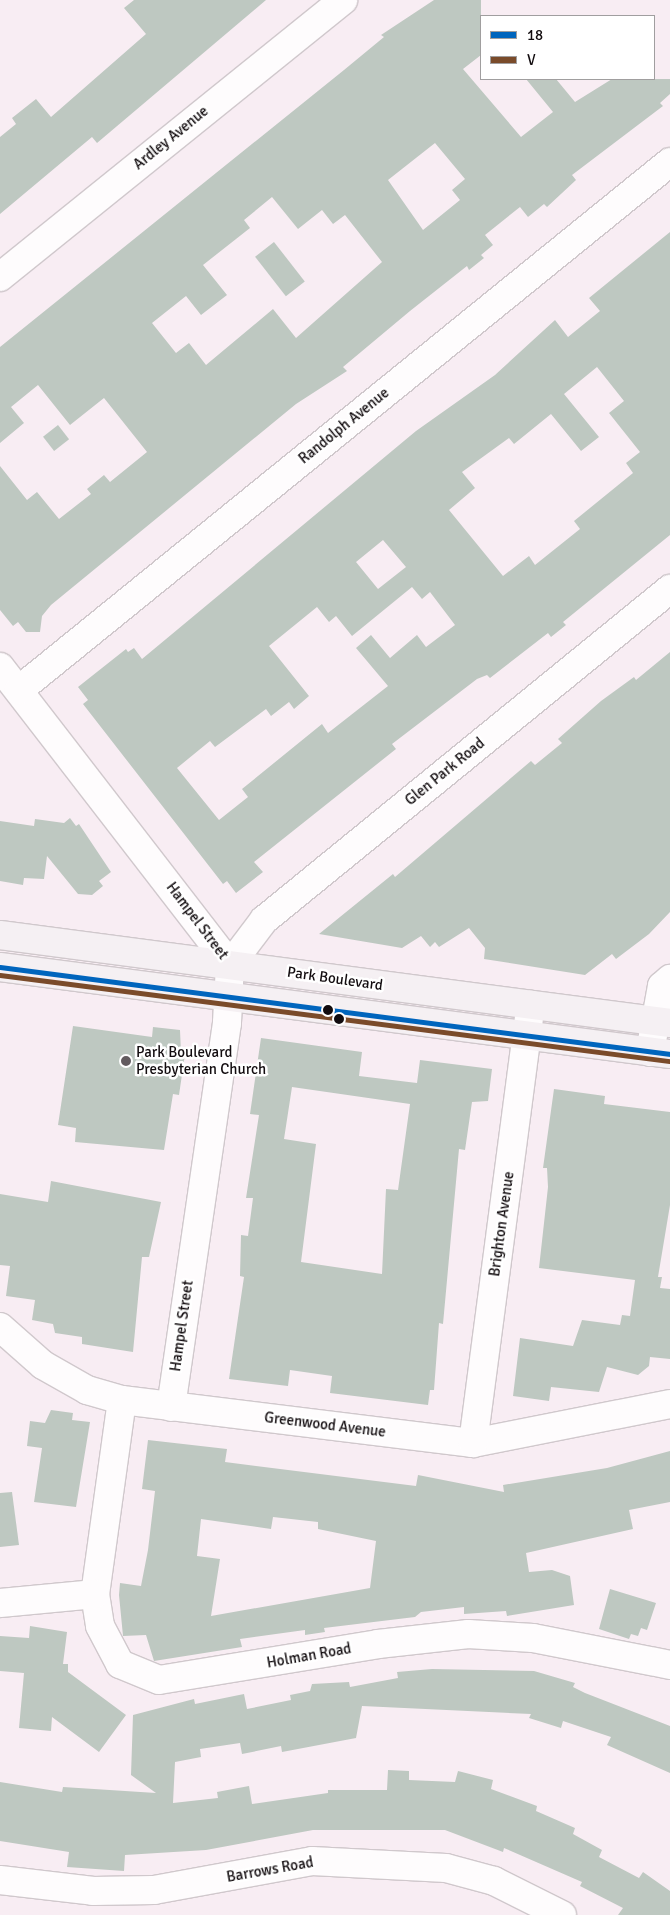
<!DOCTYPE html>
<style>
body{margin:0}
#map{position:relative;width:670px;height:1915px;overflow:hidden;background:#f8edf3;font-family:Signika,sans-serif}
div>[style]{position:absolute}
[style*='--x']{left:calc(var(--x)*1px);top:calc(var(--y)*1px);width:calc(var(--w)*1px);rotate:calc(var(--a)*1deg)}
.building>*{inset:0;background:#bec8c1;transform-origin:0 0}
.roads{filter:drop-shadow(1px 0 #d0c8cc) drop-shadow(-1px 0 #d0c8cc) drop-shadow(0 1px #d0c8cc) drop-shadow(0 -1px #d0c8cc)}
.street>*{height:28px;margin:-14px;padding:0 14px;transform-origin:14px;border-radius:14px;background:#fefcfd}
.secondary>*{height:28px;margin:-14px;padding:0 14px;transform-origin:14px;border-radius:14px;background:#f5f0f3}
.bus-1>*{height:5px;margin:-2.5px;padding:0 2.5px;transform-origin:2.5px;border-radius:2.5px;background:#0065bd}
.bus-2>*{height:5px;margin:-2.5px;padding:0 2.5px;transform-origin:2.5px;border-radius:2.5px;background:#7a4b2a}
.dots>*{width:14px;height:14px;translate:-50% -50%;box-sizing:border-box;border:2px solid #fff;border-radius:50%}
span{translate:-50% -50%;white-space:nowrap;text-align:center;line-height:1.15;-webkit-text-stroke:5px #fff;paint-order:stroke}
.street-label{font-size:15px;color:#120c0f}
.poi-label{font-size:15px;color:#120c0f}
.left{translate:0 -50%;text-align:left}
.legend{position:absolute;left:480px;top:15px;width:175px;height:65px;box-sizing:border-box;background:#fff;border:1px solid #a09e9f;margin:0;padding:6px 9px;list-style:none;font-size:15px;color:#120c0f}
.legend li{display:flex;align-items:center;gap:10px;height:25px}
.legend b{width:25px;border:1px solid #a09e9f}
</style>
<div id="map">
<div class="building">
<div style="clip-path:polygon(134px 0,266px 0,97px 143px,92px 137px,0 214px,0 137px,16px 124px,12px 118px,36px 99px,51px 117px,146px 34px,124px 8px)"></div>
<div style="clip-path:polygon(evenodd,434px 0,481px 0,481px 55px,463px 69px,521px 137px,553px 112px,526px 79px,556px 79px,575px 102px,612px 79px,670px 79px,670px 94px,660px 103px,663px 106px,572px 175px,576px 180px,547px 207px,544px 204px,528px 217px,520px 207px,485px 235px,493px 245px,481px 255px,484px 258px,469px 270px,467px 266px,410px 311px,343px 367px,347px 371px,296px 404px,51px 605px,42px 616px,40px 632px,26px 632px,18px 622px,13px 626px,0 610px,0 466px,27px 500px,37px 492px,59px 519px,91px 494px,87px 489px,104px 475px,110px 482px,147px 452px,104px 398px,70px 425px,38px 385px,11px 407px,24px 423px,0 443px,0 347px,344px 70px,384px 37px,381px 35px,434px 0,435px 143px,465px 179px,452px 190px,460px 200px,423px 230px,388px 180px,435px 143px,434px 0,272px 197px,298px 229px,322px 210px,333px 224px,345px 215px,382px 262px,296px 338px,273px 309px,206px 365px,189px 343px,176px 353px,152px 323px,186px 296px,201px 315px,227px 295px,203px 265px,250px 228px,244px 220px,272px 197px)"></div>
<div style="clip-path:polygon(evenodd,670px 232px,670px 535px,563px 622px,566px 625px,551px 637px,548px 633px,490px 678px,487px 675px,477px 679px,392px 744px,396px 749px,254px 862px,263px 872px,236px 893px,227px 881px,223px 884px,83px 704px,88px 700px,78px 687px,126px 649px,128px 652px,134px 648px,142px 659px,416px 431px,495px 375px,555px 320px,568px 337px,600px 311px,589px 298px,670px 232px,597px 367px,624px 401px,609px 413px,640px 452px,626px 463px,633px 473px,574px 521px,580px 529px,535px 565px,529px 556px,503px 576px,449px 510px,475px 488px,462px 472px,509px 438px,514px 444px,551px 414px,581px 451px,599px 437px,564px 394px,597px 367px,670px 232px,383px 540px,406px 567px,378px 589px,356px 562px,383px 540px,670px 232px,412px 587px,422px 599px,430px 592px,455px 625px,426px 647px,417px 635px,390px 658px,371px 635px,356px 648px,388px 686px,328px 733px,322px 724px,242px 789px,248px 797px,219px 820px,177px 768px,210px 741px,215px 747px,266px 709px,271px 716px,289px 702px,294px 709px,309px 696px,269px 646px,317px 607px,329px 622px,336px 616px,352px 636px,412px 587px)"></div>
<div style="left:274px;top:242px;width:50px;height:24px;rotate:52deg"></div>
<div style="left:58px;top:425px;width:18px;height:19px;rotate:52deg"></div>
<div style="clip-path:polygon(670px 652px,670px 912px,649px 934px,616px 959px,612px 954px,585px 975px,484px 959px,485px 948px,469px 928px,439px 947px,435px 942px,430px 947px,421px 936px,402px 948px,319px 934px,393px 874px,395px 877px,531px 761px,535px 765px,562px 743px,558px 739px,601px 701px,634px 677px,636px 680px)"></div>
<div style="clip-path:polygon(70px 818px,76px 826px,79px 824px,111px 872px,99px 881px,103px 886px,92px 895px,78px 894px,47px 856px,44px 879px,24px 878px,23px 885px,0 881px,0 821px,34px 826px,35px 819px,64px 823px)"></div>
<div style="clip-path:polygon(73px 1026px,152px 1037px,153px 1027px,180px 1030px,181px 1053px,185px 1054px,179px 1095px,173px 1094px,164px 1150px,75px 1142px,76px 1128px,58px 1125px)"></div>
<div style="clip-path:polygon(evenodd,261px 1038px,362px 1052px,359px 1076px,417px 1083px,420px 1060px,492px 1069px,488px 1101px,472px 1102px,465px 1150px,459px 1149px,443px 1324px,439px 1323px,434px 1390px,430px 1390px,428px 1405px,330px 1393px,332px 1376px,290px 1370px,288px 1386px,229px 1379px,244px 1277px,240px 1276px,241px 1235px,248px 1236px,253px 1198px,246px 1198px,259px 1115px,250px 1114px,261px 1038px,292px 1087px,410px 1104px,398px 1190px,386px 1189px,382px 1274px,301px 1262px,316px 1144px,284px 1139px,292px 1087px)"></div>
<div style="clip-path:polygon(554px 1089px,605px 1096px,604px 1104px,670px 1112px,670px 1205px,658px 1277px,662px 1277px,660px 1288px,670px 1289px,670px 1359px,650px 1357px,649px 1366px,638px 1375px,607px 1367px,599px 1392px,551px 1387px,549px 1401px,513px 1396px,520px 1338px,573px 1346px,582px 1320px,620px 1325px,622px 1315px,630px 1316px,635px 1280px,539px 1268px,548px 1187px,547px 1168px,543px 1168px)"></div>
<div style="clip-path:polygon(51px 1181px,161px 1202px,149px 1257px,142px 1257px,133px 1352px,82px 1344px,82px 1337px,55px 1333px,53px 1324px,32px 1320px,35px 1300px,6px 1296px,10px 1266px,0 1265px,0 1194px,48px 1202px)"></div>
<div style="clip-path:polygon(51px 1410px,73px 1413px,72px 1420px,90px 1422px,76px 1507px,34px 1502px,42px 1448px,27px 1446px,30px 1421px,45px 1423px)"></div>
<div style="clip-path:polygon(evenodd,148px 1440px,227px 1449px,225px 1462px,416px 1486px,418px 1475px,504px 1492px,503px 1485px,607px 1468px,670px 1451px,670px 1502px,629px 1510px,633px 1529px,526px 1553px,529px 1572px,552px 1570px,570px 1576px,574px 1605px,507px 1616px,506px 1611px,464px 1614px,464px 1607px,421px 1612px,415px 1617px,324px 1628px,325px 1632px,305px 1635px,305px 1630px,240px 1639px,242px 1647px,154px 1661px,146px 1635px,123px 1636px,119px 1595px,120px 1583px,141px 1586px,148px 1550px,155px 1491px,142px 1489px,148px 1440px,273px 1517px,318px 1522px,318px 1529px,376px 1541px,370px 1588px,211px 1616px,220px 1559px,197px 1556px,201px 1519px,271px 1529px,273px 1517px)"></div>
<div style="clip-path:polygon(12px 1492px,19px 1545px,0 1547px,0 1493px)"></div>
<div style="clip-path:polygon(610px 1589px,656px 1603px,647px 1630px,641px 1628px,638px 1636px,631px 1634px,629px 1639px,599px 1629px)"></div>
<div style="clip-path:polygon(30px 1626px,67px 1632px,63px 1664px,68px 1664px,68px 1672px,126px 1715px,99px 1752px,52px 1717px,51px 1731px,19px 1728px,24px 1673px,0 1671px,0 1636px,29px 1638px)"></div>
<div style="clip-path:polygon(432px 1669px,534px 1671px,575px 1683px,573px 1687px,585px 1693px,670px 1726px,670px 1773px,607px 1745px,611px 1737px,563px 1721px,561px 1728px,529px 1718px,531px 1714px,362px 1706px,356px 1738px,282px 1752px,281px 1746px,242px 1754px,240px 1743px,200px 1749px,201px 1757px,175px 1762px,173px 1803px,218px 1798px,217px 1792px,249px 1786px,252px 1804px,328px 1793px,328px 1790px,387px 1790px,388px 1770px,409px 1771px,409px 1780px,455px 1782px,458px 1771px,493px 1780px,491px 1789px,537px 1806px,536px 1811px,575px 1828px,573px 1834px,602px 1850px,599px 1857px,639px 1878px,643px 1872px,670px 1891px,670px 1915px,618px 1915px,623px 1908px,580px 1886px,582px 1882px,504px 1848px,503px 1852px,445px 1830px,313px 1830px,206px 1850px,125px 1855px,124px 1871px,67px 1867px,69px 1852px,0 1841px,0 1782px,62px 1792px,63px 1787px,156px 1793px,131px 1775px,133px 1715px,194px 1699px,195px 1704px,244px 1694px,247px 1709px,291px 1700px,290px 1695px,310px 1691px,312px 1684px,349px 1682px,350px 1687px,398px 1678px,397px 1672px)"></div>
</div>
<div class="roads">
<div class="street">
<div style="--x:0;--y:277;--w:441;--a:-38.9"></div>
<div style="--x:0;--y:667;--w:376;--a:52.3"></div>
<div style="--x:230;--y:965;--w:58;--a:93"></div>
<div style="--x:227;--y:1023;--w:388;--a:98.3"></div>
<div style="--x:19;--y:690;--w:838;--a:-39.04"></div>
<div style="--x:230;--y:965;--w:56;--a:-52.9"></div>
<div style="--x:264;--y:920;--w:524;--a:-39.19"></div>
<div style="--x:650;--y:1052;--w:67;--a:-79.7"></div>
<div style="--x:662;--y:986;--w:11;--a:-41"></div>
<div style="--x:0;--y:1327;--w:57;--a:41.5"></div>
<div style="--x:43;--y:1365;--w:51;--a:29.6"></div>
<div style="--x:87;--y:1390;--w:36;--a:16"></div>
<div style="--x:122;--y:1400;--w:354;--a:7"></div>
<div style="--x:473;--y:1443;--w:201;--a:-11.2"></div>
<div style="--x:122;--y:1400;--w:196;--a:97.9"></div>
<div style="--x:95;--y:1594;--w:32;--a:81"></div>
<div style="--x:100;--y:1626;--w:43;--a:62.2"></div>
<div style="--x:120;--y:1664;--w:42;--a:22.3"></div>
<div style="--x:159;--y:1680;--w:222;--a:-9.3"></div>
<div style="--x:378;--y:1644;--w:91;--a:-6.3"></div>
<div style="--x:468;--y:1634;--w:65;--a:3.5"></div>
<div style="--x:533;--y:1638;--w:140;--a:11.1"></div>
<div style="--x:473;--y:1443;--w:442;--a:-82.5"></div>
<div style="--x:0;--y:1603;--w:95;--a:-5.4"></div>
<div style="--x:0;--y:1880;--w:94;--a:6.7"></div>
<div style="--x:93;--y:1891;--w:61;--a:-0.9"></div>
<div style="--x:154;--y:1890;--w:161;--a:-10.4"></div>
<div style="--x:312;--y:1861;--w:134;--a:3"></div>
<div style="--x:446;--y:1868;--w:50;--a:15.2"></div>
<div style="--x:494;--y:1881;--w:76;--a:26.6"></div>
</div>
<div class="secondary">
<div style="--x:0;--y:935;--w:676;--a:7.48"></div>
<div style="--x:0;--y:967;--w:676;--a:7.4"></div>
</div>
</div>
<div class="bus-1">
<div style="--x:0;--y:967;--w:676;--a:7.4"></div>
</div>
<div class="bus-2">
<div style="--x:0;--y:975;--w:675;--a:7.33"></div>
</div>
<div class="dots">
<div style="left:328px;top:1010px;background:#120c0f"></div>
<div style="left:339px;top:1019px;background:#120c0f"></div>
<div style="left:126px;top:1061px;background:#625b5f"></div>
</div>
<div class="street-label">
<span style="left:171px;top:138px;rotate:-39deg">Ardley Avenue</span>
<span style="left:344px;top:426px;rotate:-39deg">Randolph Avenue</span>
<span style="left:445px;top:772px;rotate:-39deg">Glen Park Road</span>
<span style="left:197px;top:921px;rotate:53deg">Hampel Street</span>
<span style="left:335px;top:979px;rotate:8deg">Park Boulevard</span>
<span style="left:502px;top:1224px;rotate:-82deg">Brighton Avenue</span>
<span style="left:182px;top:1326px;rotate:-82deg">Hampel Street</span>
<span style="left:325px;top:1425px;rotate:7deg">Greenwood Avenue</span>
<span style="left:309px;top:1656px;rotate:-10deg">Holman Road</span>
<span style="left:270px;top:1870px;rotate:-10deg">Barrows Road</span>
</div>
<div class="poi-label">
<span class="left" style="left:136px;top:1061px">Park Boulevard<br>Presbyterian Church</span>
</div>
<ul class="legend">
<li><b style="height:6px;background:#0065bd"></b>18</li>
<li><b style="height:6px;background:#7a4b2a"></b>V</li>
</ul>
</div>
